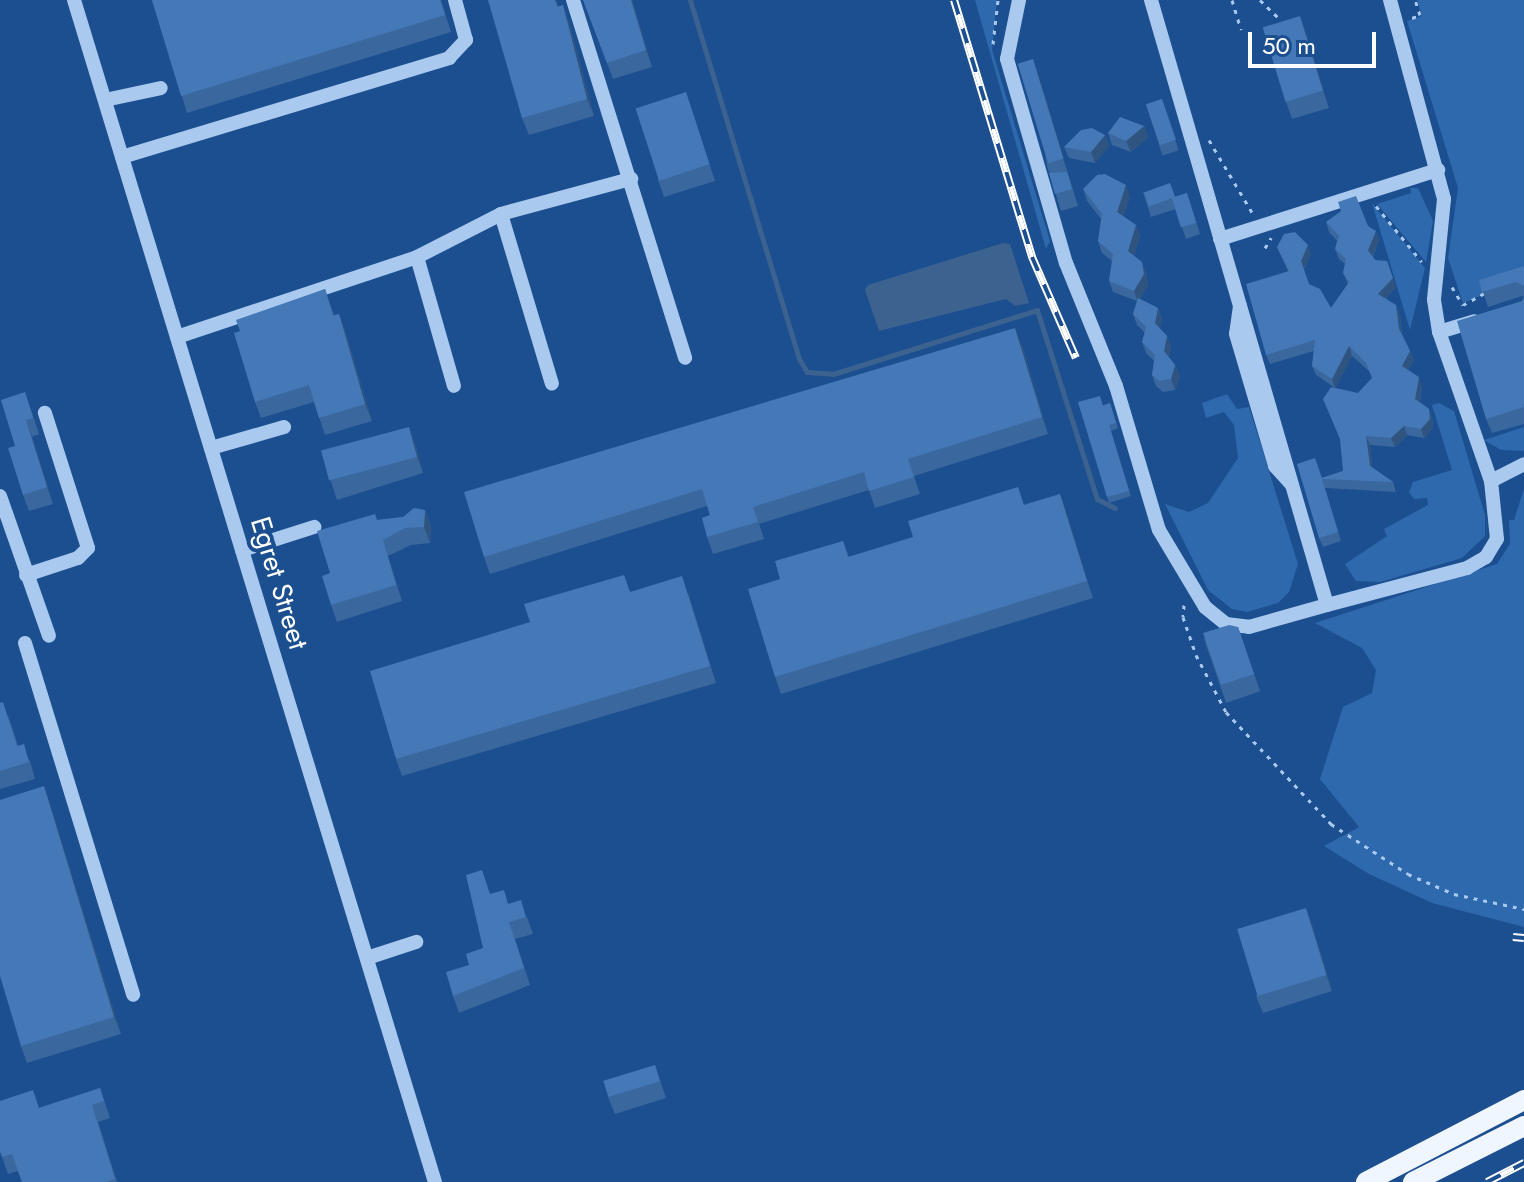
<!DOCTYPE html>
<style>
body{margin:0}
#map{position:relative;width:1524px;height:1182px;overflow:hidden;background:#1b4f8f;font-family:Jost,sans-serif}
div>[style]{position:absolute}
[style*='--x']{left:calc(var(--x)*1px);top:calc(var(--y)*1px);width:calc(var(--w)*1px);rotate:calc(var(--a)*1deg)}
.green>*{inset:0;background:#2e69ad}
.water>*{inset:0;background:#3c6290}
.stream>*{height:5px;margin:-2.5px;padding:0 2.5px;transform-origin:2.5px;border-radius:2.5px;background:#3c6290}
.path>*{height:3px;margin-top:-1.5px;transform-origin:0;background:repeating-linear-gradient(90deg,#a9c9ee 0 4px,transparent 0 10px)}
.minor>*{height:14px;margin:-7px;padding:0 7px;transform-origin:7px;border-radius:7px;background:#a9c9ee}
.major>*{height:20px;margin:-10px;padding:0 10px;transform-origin:10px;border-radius:10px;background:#f0f6ff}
.rail>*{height:8px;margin-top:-4px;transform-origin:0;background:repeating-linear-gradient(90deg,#1b4f8f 0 15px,#fff 0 30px);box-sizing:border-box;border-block:2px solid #fff}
.wall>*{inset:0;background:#3a679d;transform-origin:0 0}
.shaded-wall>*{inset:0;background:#305480}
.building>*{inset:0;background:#4478b7;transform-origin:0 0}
span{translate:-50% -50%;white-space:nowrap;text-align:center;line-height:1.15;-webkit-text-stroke:8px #1b4f8f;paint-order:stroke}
.street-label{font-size:28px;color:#fff}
.scale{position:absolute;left:1248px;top:32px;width:128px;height:36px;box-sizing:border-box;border:4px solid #fff;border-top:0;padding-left:10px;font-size:24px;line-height:28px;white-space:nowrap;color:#fff;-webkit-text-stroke:6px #1b4f8f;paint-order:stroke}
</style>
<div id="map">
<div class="green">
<div style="clip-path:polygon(975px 0,997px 0,992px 50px,1050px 241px,1046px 249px)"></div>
<div style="clip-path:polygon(1417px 0,1524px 0,1524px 278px,1463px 303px,1448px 258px,1458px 188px,1407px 21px,1422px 16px)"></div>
<div style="clip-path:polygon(1410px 188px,1418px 188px,1433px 221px,1426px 262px,1377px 204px,1411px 193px)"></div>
<div style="clip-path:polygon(1372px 203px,1425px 268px,1410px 330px)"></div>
<div style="clip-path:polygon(1227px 394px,1237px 409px,1249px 407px,1298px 564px,1289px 592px,1278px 603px,1247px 612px,1232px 609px,1208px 590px,1165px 504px,1189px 512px,1208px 503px,1238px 458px,1234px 425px,1224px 412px,1206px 418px,1202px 403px)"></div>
<div style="clip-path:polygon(1439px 403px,1454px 411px,1485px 515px,1485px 536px,1462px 558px,1380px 582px,1356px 581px,1345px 564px,1387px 536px,1384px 529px,1428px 505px,1427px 498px,1414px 499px,1409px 492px,1413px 482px,1452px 470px,1432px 405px)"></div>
<div style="clip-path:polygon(1524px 427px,1524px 451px,1501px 450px,1484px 440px)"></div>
<div style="clip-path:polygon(1524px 489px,1524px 927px,1432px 903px,1369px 874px,1324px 846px,1359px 827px,1320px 779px,1343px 707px,1372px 693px,1376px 670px,1362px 648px,1315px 623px,1497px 564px,1510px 544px,1509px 520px,1514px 520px)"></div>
</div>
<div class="water">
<div style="clip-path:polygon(1003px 243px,1010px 244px,1029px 303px,1015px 306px,1006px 299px,879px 331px,865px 290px,868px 285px)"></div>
</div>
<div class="stream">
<div style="--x:690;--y:0;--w:375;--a:73.1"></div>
<div style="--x:799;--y:359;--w:15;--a:58"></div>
<div style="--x:807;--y:372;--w:26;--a:4"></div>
<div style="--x:833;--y:374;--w:214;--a:-17.4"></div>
<div style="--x:1037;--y:310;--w:198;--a:72.4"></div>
<div style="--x:1097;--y:499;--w:20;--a:27"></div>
</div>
<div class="path">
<div style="--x:1232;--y:0;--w:31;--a:73"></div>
<div style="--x:1260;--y:0;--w:28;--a:44"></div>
<div style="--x:1412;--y:18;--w:9;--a:-21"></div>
<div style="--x:1420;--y:15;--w:16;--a:-108"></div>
<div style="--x:993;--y:44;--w:44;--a:-83.5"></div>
<div style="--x:1209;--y:140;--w:84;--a:59.2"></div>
<div style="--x:1376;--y:206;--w:72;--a:50.6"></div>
<div style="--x:1265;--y:248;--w:12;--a:-59"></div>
<div style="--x:1452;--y:287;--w:21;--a:59"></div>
<div style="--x:1463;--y:305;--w:25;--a:-29"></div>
<div style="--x:1184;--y:605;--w:12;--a:95"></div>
<div style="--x:1183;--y:617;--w:40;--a:71.1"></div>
<div style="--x:1196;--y:655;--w:64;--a:62.2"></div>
<div style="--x:1226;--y:712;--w:154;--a:46.8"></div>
<div style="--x:1331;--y:824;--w:92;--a:33"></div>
<div style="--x:1408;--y:874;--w:50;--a:23.5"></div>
<div style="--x:1454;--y:894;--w:72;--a:12.1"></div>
</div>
<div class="minor">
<div style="--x:74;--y:0;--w:1236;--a:73.02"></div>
<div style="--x:573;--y:0;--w:375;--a:72.6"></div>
<div style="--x:1019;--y:0;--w:60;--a:101.5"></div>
<div style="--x:1007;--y:59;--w:212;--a:73.9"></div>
<div style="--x:1066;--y:263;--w:133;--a:67.9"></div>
<div style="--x:1116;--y:386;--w:150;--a:73.4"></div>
<div style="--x:1159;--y:530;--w:90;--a:59.1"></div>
<div style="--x:1205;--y:607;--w:27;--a:39"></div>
<div style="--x:1226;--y:624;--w:23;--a:7"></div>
<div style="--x:1249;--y:627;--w:81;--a:-15.8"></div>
<div style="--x:1327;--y:605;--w:630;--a:-106.22"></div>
<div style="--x:1390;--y:0;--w:206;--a:74.8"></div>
<div style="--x:1444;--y:199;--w:101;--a:95.7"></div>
<div style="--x:1434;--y:300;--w:32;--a:81"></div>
<div style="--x:1439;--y:332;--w:37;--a:-17"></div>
<div style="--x:105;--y:100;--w:57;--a:-12.1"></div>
<div style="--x:122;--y:157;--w:342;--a:-16.8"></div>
<div style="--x:449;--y:58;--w:25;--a:-47"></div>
<div style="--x:466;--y:40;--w:41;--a:-105.4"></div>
<div style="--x:501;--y:214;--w:135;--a:-15.1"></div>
<div style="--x:1220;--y:239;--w:229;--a:-17.6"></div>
<div style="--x:417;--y:257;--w:134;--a:74"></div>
<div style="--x:1240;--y:306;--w:28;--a:98"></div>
<div style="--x:1236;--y:334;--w:138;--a:73.5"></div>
<div style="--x:1275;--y:466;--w:25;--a:48"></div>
<div style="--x:177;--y:337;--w:253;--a:-18.4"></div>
<div style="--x:417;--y:257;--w:94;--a:-27.1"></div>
<div style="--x:501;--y:214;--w:177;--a:73.3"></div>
<div style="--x:211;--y:448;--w:76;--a:-16"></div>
<div style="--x:1491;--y:481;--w:37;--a:-27"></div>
<div style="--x:0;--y:496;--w:148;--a:70.7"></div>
<div style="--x:242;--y:550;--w:76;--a:-17.7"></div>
<div style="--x:26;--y:575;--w:55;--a:-18.1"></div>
<div style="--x:78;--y:558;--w:14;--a:-45"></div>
<div style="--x:88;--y:548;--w:142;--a:-107.7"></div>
<div style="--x:1327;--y:605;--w:145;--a:-14.8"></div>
<div style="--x:1467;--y:568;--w:22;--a:-30"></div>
<div style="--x:1486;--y:557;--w:21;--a:-59"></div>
<div style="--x:1497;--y:539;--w:58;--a:-95.9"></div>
<div style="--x:1491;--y:481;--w:158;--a:-109.2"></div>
<div style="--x:25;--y:643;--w:368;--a:72.9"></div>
<div style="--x:367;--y:958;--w:52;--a:-18.1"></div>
</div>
<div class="major">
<div style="--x:1366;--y:1182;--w:178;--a:-27.4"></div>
<div style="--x:1413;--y:1182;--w:124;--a:-26.8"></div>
</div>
<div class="rail">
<div style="--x:954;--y:0;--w:269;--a:73.1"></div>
<div style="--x:1032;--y:257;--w:110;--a:66.5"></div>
<div style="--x:1513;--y:937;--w:11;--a:5"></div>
<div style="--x:1487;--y:1182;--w:42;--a:-27.2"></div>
</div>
<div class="wall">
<div style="clip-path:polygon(152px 0,441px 0,451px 32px,187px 113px)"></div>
<div style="clip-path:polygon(556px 0,558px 6px,569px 22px,594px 116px,529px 135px,522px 118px)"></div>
<div style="clip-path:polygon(583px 0,632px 0,652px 67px,613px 79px)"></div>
<div style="clip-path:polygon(1306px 33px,1329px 108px,1292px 119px,1286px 102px)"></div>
<div style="clip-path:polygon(1033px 59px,1078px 206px,1061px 211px,1047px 166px)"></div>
<div style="clip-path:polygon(686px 92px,715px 181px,664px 197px,658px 180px)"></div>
<div style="left:1162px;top:99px;width:54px;height:17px;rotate:72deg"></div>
<div style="clip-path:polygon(1144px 126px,1148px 137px,1131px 152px,1112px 145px,1108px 133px)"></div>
<div style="clip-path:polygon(1105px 135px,1109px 146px,1095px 163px,1069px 158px,1064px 147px)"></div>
<div style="clip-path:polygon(1083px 189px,1130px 197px,1123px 216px,1136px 225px,1140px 236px,1134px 256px,1146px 273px,1148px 285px,1140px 299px,1158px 308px,1162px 319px,1160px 329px,1167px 336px,1171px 347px,1169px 357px,1175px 365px,1180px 376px,1175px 390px,1163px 392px,1156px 386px,1152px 375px,1154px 361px,1146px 353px,1142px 342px,1145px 333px,1137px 325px,1133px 314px,1137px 301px,1113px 292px,1109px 281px,1112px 261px,1102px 253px,1098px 241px,1101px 219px,1087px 201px)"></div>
<div style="clip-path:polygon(1143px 192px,1175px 197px,1187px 193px,1200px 234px,1186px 239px,1176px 209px,1151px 217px)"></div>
<div style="clip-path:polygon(1326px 222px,1368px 226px,1379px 240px,1373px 257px,1396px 287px,1386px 298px,1400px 314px,1402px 334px,1414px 360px,1408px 370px,1422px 386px,1420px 402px,1429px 409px,1432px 418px,1433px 428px,1424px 438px,1407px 435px,1395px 447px,1370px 445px,1372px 467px,1393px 482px,1396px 492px,1325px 488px,1341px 541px,1323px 547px,1319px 538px,1322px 478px,1343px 471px,1358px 393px,1372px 378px,1370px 372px,1352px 356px,1335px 388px,1316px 375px,1312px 366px,1314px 351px,1270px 364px,1266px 355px,1288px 271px,1277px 247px,1311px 254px,1304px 270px,1309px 284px,1331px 308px,1348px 284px,1343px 273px,1345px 264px,1339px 259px,1335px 249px,1337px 241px,1329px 232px)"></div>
<div style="clip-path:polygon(1524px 266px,1524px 424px,1492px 433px,1486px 419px,1524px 297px,1522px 296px,1488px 307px,1479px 280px)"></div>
<div style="clip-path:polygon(325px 289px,334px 315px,339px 314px,345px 331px,372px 421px,325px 435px,314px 402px,261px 418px,255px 402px,240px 331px)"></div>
<div style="clip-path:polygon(1022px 345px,1048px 434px,914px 476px,920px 494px,875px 508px,869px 490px,759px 524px,764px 539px,713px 554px,707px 537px,710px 515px,707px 506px,490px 574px,484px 557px)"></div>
<div style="clip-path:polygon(25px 392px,39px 434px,32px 437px,53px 504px,29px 511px,23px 495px,15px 446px)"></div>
<div style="clip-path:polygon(1078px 402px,1103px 405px,1110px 403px,1118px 428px,1111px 431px,1131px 496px,1109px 503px)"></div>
<div style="clip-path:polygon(415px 444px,423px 473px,337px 500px,322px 454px)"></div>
<div style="clip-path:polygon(1060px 494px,1093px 598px,781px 694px,775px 677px,780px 579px,843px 541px,849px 557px)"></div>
<div style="clip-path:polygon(425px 510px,431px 526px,430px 543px,411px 545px,388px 556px,402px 601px,337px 622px,331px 605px,330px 573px,377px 520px,403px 517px)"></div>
<div style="clip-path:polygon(630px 592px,688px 593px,716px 683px,402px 776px,396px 759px)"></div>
<div style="left:1238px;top:627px;width:68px;height:36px;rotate:71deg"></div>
<div style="clip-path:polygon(0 703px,9px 718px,18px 746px,30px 761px,35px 779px,0 789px)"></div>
<div style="clip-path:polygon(44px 786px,121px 1034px,27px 1063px,21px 1046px)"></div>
<div style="clip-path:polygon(490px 894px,509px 904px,527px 917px,533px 934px,515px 939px,530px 985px,459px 1013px,453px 996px,469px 965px,483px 948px)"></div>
<div style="clip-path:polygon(1312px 925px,1332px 991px,1263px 1013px,1256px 996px)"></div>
<div style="clip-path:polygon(655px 1065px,666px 1098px,615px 1114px,608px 1097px)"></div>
<div style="clip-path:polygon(100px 1088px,110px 1118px,98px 1122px,117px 1182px,22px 1182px,18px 1171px,8px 1174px,0 1151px,39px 1108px)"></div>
</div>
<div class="shaded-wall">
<div style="clip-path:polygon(631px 0,632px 0,652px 67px,646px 50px)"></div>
<div style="clip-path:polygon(563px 5px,569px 22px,594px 116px,587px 99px)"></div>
<div style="clip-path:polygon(1300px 16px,1306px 33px,1329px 108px,1323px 91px)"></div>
<div style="clip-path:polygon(1033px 59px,1039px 76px,1069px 176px,1063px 159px)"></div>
<div style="clip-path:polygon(1144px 126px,1148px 137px,1131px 152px,1126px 141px)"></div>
<div style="clip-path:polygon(1105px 135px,1109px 146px,1095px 163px,1091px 152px)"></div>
<div style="clip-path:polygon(1126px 185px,1130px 197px,1121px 223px,1117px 212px)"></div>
<div style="clip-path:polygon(1136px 225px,1140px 236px,1132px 262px,1128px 251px)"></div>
<div style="clip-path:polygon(1376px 231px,1379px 240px,1371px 260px,1368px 250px)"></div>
<div style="clip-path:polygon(1308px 245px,1311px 254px,1304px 270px,1301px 261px)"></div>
<div style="clip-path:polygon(1142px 262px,1146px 273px,1148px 285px,1138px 302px,1134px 291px)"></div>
<div style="clip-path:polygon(1390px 270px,1396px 287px,1381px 303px,1378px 294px)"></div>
<div style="clip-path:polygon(1396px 305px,1400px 314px,1402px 338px,1399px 329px)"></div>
<div style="clip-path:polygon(1158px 308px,1162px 319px,1159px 334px,1155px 323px)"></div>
<div style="clip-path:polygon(339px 314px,345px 331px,372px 421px,365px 404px)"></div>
<div style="clip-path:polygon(1015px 328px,1022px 345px,1048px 434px,1042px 417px)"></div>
<div style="clip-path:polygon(1167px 336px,1171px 347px,1168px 362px,1164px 351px)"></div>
<div style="clip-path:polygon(1349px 346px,1352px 356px,1335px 388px,1332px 379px)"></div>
<div style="clip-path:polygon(1410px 351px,1414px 360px,1405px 375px,1402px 366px)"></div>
<div style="clip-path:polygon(1175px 365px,1180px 376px,1175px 390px,1171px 379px)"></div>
<div style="clip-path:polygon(1419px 377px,1422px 386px,1419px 408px,1415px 399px)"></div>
<div style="clip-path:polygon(1429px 409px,1432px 418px,1433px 428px,1424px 438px,1421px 429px)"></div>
<div style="clip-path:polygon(26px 420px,32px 437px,53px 504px,47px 487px)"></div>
<div style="clip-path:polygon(1404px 426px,1407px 435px,1395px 447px,1391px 438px)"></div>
<div style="clip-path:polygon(409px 427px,415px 444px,423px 473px,417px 457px)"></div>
<div style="clip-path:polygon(1366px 436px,1370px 445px,1373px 475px,1370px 466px)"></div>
<div style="clip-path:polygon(1060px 494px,1066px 511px,1093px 598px,1087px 581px)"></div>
<div style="clip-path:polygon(425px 510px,431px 526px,430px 543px,424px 527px)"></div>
<div style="clip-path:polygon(44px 786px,50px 803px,121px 1034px,114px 1017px)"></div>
<div style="clip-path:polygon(1306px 908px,1312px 925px,1332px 991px,1326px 975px)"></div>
</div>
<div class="building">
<div style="clip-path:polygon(152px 0,440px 0,445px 15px,181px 96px)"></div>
<div style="clip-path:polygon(488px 0,555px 0,557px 7px,563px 5px,587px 99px,522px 118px)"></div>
<div style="clip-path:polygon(583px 0,631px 0,646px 50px,607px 63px)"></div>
<div style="left:1300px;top:16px;width:78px;height:39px;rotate:73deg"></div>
<div style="left:1033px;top:59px;width:104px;height:16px;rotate:73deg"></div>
<div style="left:686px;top:92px;width:76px;height:53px;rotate:72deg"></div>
<div style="left:1162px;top:99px;width:43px;height:17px;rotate:71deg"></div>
<div style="clip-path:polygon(1120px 117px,1144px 126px,1126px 141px,1108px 133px)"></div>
<div style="clip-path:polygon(1092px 128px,1105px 135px,1091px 152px,1064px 147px,1081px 130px)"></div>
<div style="clip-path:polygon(1067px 172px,1072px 189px,1055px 194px,1049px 173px)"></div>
<div style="clip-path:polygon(1105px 174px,1126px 185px,1117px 212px,1136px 225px,1128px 251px,1142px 262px,1144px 274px,1134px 291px,1109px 281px,1113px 254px,1098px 241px,1102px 214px,1083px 189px,1097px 175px)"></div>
<div style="left:1170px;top:183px;width:15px;height:28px;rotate:70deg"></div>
<div style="left:1187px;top:193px;width:31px;height:16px;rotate:73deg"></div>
<div style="clip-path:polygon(1356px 196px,1368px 226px,1376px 231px,1368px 250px,1375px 260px,1387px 261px,1393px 278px,1378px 294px,1396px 305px,1399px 329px,1410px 351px,1402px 366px,1419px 377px,1415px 399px,1429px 409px,1430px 419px,1421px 429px,1404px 426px,1391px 438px,1366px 436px,1370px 466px,1393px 482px,1322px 479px,1338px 532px,1319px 538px,1297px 464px,1315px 458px,1322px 478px,1343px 471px,1340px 439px,1323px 399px,1331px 387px,1358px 393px,1372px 378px,1366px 363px,1349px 346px,1332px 379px,1312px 366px,1315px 340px,1266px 355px,1246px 284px,1289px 271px,1277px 247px,1284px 234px,1295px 232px,1308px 245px,1301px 261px,1309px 284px,1320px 289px,1331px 308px,1349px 282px,1343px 273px,1346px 259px,1335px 249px,1339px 236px,1326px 222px,1341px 211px,1338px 202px)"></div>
<div style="clip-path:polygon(1524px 266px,1524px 286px,1516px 282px,1482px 292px,1479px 280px)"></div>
<div style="clip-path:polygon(325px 289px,333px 316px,339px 314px,365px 404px,319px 418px,309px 385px,255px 402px,234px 333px,240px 331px,236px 320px)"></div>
<div style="clip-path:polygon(1524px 297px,1524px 407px,1486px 419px,1457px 321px,1522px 301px)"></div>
<div style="clip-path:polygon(1138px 298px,1158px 308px,1155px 323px,1167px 336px,1164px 351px,1175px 365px,1171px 379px,1159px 381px,1152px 375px,1155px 355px,1142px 342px,1146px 327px,1133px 314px)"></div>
<div style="clip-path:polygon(1015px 328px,1042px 417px,908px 459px,914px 477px,869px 491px,864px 472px,753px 507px,758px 522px,707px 537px,702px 518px,710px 515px,702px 489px,484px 557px,464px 492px)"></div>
<div style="clip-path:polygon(25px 392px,33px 418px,26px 420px,47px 487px,23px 495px,8px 448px,15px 446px,1px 400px)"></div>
<div style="clip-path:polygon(1100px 396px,1103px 406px,1110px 403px,1116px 423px,1109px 425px,1129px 491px,1107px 497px,1078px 402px)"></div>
<div style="left:409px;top:427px;width:31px;height:91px;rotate:75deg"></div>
<div style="clip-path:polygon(1018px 487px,1024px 505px,1060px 494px,1087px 581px,775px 677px,748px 589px,780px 579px,775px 561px,843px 541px,848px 557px,913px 537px,908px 521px)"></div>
<div style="clip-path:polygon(414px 508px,425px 510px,424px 527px,405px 528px,383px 540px,396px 585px,331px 605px,322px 576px,330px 573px,317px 531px,375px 514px,377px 520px,403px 517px)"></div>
<div style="clip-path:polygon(624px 575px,630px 592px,682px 576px,710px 666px,396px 759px,370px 671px,530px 622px,524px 604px)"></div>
<div style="clip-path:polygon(1229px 625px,1238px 627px,1254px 674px,1221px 685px,1203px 633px)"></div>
<div style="clip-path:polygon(3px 702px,17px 746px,24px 744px,29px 762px,0 771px,0 703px)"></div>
<div style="clip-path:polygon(44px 786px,114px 1017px,21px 1046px,0 976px,0 800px)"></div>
<div style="clip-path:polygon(482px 870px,490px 894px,504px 890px,508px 904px,521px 900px,526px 917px,509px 922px,524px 968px,453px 996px,446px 972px,469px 965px,466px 954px,483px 948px,466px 875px)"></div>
<div style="left:1306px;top:908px;width:70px;height:72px;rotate:73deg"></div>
<div style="left:655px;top:1065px;width:17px;height:54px;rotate:73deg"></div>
<div style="clip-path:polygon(100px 1088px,104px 1101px,92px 1105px,115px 1179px,105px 1182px,22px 1182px,12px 1154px,2px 1157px,0 1151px,0 1101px,33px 1090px,39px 1108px)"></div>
</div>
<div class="street-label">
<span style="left:279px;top:583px;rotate:73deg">Egret Street</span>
</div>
<div class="scale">50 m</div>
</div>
